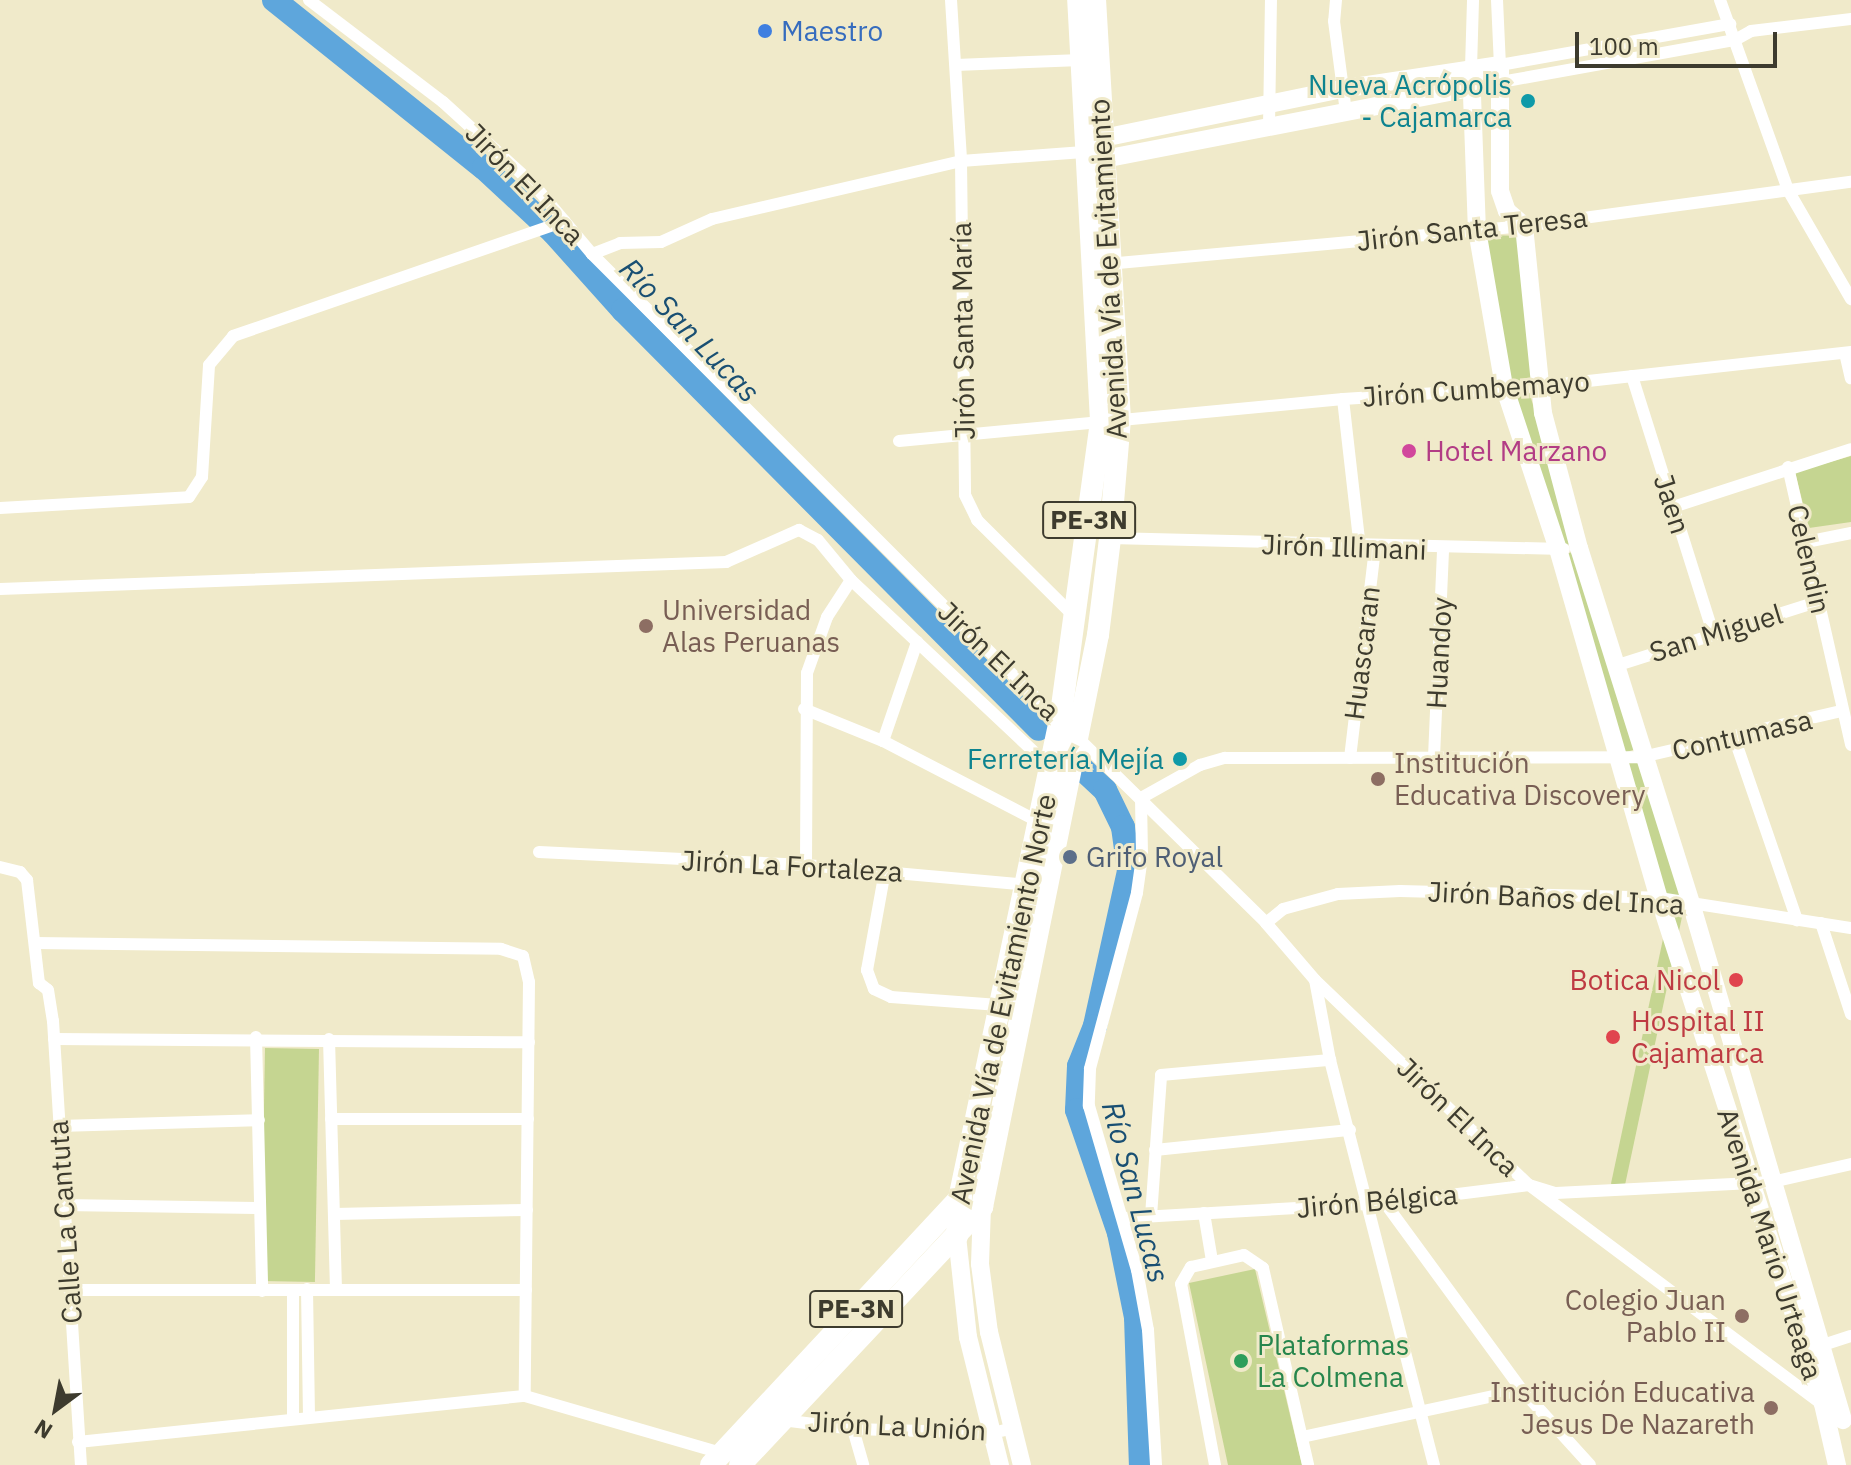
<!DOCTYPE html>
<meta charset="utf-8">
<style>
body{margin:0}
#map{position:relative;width:1851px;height:1465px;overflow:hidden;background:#f0eaca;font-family:"IBM Plex Sans",sans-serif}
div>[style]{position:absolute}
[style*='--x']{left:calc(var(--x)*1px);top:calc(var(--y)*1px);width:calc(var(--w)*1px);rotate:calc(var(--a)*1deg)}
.green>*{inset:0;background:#c5d591;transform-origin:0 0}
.river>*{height:24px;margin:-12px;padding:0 12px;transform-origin:12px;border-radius:12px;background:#5ea6dc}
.street>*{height:12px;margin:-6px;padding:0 6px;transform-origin:6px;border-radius:6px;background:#fff}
.secondary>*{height:18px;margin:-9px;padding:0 9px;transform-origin:9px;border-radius:9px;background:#fff}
.highway>*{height:22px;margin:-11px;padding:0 11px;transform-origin:11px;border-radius:11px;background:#fff}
.dots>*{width:22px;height:22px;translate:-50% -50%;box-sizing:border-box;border:4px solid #f0eaca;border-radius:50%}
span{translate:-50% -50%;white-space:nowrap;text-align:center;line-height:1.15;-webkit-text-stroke:6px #f0eaca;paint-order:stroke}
.shield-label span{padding:2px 6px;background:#f0eaca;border:2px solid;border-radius:6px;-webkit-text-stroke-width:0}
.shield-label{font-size:26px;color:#3d3b2e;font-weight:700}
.shop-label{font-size:28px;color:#366cbe}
.left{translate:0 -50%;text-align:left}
.culture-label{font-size:28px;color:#0d838f}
.right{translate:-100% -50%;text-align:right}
.street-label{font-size:28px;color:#3d3b2e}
.hotel-label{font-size:28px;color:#b23c85}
.education-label{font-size:28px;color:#785e54}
.service-label{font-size:28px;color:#4e5e75}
.health-label{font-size:28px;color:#be3a42}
.leisure-label{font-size:28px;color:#27864d}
.water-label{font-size:30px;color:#194f73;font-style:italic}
.north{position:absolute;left:16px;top:1369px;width:80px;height:80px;-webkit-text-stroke:6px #f0eaca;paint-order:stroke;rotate:212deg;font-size:22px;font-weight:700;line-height:32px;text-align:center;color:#3d3b2e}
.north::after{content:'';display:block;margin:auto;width:28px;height:36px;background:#3d3b2e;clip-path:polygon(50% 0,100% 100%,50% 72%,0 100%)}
.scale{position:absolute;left:1575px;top:32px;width:202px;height:36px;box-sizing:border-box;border:4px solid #3d3b2e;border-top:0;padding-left:10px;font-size:24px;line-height:28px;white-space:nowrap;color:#3d3b2e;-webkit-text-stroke:6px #f0eaca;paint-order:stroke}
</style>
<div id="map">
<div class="green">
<div style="clip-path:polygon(1480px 235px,1526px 236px,1537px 381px,1499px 380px)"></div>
<div style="clip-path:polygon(1528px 388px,1574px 544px,1561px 545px,1510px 392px)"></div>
<div style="clip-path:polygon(1851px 456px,1851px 522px,1809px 528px,1795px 472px)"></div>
<div style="left:1576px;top:551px;width:207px;height:14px;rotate:73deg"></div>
<div style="clip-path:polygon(1638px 757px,1682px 898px,1665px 896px,1624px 758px)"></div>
<div style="left:1670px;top:906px;width:14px;height:284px;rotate:12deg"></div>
<div style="left:265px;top:1048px;width:54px;height:233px;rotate:1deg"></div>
<div style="clip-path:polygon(1255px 1269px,1302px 1465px,1228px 1465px,1189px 1283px)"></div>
</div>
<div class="river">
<div style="--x:274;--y:0;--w:269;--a:38.7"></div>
<div style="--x:484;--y:168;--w:94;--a:42.8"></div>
<div style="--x:553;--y:232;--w:105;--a:48.1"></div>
<div style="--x:623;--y:310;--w:590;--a:45.21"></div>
<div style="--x:1078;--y:765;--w:37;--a:43"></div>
<div style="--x:1105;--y:790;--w:41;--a:64.1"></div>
<div style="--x:1123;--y:827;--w:44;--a:82.2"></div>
<div style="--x:1129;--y:871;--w:159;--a:102.4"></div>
<div style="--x:1095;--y:1026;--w:43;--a:111.8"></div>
<div style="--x:1079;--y:1066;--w:44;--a:92.6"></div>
<div style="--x:1077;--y:1110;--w:130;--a:71.1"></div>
<div style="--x:1119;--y:1233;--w:86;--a:78.6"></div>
<div style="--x:1136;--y:1317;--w:148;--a:88.1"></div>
</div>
<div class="street">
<div style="--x:309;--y:0;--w:168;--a:37.3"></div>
<div style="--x:443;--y:102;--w:125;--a:42.4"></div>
<div style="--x:535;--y:186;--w:89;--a:50"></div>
<div style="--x:592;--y:254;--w:663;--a:45"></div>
<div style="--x:951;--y:0;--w:161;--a:86.4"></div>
<div style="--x:961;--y:161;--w:334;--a:89.3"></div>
<div style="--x:965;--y:495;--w:28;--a:64"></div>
<div style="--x:977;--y:520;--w:136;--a:44.7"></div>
<div style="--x:1336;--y:0;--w:21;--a:95"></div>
<div style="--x:1334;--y:21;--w:92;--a:82.5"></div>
<div style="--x:1497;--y:0;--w:65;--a:87.4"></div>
<div style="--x:1500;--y:65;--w:234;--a:-10.1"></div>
<div style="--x:1720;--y:0;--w:202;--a:70.3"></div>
<div style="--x:1788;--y:190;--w:126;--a:60"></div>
<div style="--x:956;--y:65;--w:125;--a:-2.3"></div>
<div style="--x:1471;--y:68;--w:68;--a:-88.3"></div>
<div style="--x:1501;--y:82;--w:238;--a:-10.2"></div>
<div style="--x:1735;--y:40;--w:18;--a:-29"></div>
<div style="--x:1751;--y:31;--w:101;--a:-6.8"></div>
<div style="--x:1269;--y:126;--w:126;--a:-89.1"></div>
<div style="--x:592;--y:254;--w:30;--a:-21"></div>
<div style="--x:620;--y:243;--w:41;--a:-1.4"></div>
<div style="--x:661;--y:242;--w:56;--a:-24.3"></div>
<div style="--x:712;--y:219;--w:256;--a:-13.1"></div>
<div style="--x:961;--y:161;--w:123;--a:-4.2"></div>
<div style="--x:1107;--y:264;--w:419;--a:-5.2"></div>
<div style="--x:1524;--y:226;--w:330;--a:-7.7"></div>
<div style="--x:1845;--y:353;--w:26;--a:77"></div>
<div style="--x:1632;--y:376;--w:269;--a:72.5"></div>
<div style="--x:1343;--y:399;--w:150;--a:83.5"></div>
<div style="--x:899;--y:441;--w:446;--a:-5.4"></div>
<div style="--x:1343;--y:399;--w:200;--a:-3.7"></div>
<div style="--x:1543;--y:386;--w:310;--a:-6.3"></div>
<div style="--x:1788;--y:467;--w:285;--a:77.2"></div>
<div style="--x:1673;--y:507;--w:187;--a:-18"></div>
<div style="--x:0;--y:508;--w:189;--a:-3.3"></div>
<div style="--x:189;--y:497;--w:24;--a:-57"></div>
<div style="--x:202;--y:477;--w:112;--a:-86.4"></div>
<div style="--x:209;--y:365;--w:38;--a:-50"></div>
<div style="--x:233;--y:336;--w:351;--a:-19.1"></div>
<div style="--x:1110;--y:538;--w:454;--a:1.4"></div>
<div style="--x:1806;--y:542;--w:46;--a:-11.3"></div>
<div style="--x:0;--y:589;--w:727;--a:-2.13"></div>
<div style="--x:726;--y:562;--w:80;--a:-23.7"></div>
<div style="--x:799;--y:530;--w:21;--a:28"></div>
<div style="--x:818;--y:540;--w:52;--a:50.5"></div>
<div style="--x:851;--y:580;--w:276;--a:43.2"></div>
<div style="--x:1615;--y:666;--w:212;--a:-17.6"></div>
<div style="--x:804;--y:709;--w:85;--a:22.1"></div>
<div style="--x:883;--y:741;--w:176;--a:27.4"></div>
<div style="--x:1075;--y:735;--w:268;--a:44.5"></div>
<div style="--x:1266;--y:923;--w:75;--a:49.3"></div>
<div style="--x:1315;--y:980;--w:296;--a:43.8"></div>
<div style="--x:1529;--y:1185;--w:366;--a:36.8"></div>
<div style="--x:1734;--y:737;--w:194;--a:71"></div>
<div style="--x:883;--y:741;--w:105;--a:-71"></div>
<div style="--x:1434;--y:757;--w:208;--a:-87.5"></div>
<div style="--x:1350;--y:758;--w:211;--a:-83.2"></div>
<div style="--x:1141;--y:798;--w:68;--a:-29.2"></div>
<div style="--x:1200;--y:765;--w:26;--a:-16"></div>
<div style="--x:1225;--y:758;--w:417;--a:-0.1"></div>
<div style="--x:1642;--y:757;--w:205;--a:-13"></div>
<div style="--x:1141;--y:798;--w:59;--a:89"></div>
<div style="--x:1142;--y:857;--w:36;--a:98"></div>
<div style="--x:1137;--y:893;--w:182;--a:105"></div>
<div style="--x:1090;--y:1069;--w:37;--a:92"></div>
<div style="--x:1089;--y:1106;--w:171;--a:73.7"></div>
<div style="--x:1137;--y:1270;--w:61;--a:79.6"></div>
<div style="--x:1148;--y:1330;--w:135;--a:86.6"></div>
<div style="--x:539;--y:852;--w:267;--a:2.8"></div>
<div style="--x:806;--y:865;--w:224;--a:5.1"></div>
<div style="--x:806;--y:865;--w:192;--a:-89.7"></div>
<div style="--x:807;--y:673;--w:59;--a:-70.3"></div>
<div style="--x:827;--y:617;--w:44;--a:-57"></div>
<div style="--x:0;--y:867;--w:21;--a:14"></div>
<div style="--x:20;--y:872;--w:11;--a:49"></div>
<div style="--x:27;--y:880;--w:104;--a:83.4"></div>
<div style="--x:39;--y:983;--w:11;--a:38"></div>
<div style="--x:48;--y:990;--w:31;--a:81"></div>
<div style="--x:53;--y:1021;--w:445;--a:86.4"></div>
<div style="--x:885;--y:871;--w:101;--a:100.3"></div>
<div style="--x:867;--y:970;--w:20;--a:70"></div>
<div style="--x:874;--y:989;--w:19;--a:25"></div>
<div style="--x:891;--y:997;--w:108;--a:4.2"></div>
<div style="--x:1266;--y:923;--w:22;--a:-39"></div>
<div style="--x:1283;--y:909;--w:57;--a:-15.3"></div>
<div style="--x:1338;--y:894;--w:62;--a:-2.8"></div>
<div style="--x:1400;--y:891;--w:259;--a:1.5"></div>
<div style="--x:1659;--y:898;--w:194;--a:8.9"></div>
<div style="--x:1821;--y:923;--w:96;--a:71.8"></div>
<div style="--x:35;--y:943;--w:466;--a:0.7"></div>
<div style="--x:501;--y:949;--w:23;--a:18"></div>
<div style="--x:523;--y:956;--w:27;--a:77"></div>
<div style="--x:529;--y:982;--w:414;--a:90.6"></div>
<div style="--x:1315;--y:980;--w:81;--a:79.4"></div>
<div style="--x:1330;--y:1060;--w:418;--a:75.6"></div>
<div style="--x:256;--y:1037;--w:254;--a:88.6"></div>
<div style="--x:54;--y:1039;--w:475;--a:0.4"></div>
<div style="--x:329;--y:1039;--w:249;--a:88.4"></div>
<div style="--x:331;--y:1119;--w:197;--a:0"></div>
<div style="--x:59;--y:1126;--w:200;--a:-1.7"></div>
<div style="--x:1155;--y:1150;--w:196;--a:-5.9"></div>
<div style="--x:1385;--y:1203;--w:232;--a:53.8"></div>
<div style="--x:1522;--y:1390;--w:101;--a:47.8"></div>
<div style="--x:64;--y:1205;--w:196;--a:0.9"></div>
<div style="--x:1204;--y:1213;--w:49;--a:80.5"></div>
<div style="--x:334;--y:1214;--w:193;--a:-1.2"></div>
<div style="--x:1151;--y:1216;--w:141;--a:-85.9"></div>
<div style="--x:1161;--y:1075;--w:170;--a:-5.1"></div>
<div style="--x:1124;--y:1218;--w:261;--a:-3.3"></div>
<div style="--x:1385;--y:1203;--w:145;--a:-7.1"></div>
<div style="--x:1529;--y:1185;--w:28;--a:17"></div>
<div style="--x:1556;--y:1193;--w:216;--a:-2.9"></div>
<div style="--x:1772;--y:1182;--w:81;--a:-12.8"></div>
<div style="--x:307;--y:1289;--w:128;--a:89.1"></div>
<div style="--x:69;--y:1290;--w:457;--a:0"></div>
<div style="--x:293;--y:1290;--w:129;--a:90"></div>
<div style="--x:1823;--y:1345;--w:29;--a:-18"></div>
<div style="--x:782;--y:1420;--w:72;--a:7.2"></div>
<div style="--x:853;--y:1429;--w:139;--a:1.6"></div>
<div style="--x:992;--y:1433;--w:22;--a:-13"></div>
<div style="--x:853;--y:1429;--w:37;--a:74"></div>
<div style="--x:1302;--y:1437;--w:225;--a:-12.1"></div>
<div style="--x:78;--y:1442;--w:449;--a:-5.9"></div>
<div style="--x:525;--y:1396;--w:208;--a:16.2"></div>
<div style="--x:1215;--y:1465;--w:184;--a:-100.6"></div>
<div style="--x:1181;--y:1284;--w:20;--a:-60"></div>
<div style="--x:1191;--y:1267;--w:54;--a:-12.8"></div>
<div style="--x:1244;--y:1255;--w:23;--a:34"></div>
<div style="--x:1263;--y:1268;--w:202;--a:77.1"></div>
</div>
<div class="secondary">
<div style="--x:1471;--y:68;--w:162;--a:87.9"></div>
<div style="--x:1477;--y:230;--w:158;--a:80.2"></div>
<div style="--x:1504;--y:386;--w:172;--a:71.7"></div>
<div style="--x:1558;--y:549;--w:363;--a:73.9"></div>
<div style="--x:1659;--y:898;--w:532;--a:72.04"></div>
<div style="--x:1823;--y:1404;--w:63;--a:77.1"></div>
<div style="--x:1093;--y:146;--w:13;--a:-39"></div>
<div style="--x:1103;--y:138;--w:243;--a:-11.6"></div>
<div style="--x:1341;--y:89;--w:161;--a:-8.6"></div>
<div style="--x:1500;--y:65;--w:126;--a:90"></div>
<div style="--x:1500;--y:191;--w:21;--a:71"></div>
<div style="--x:1507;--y:211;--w:23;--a:41"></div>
<div style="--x:1524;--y:226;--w:188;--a:84.2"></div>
<div style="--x:1543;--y:413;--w:140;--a:75.1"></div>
<div style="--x:1579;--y:548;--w:372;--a:72.5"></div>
<div style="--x:1691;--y:903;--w:539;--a:73.62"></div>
<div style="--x:1092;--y:155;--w:13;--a:18"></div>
<div style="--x:1104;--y:159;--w:404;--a:-11"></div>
<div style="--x:982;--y:1207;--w:57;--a:92"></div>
<div style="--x:980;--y:1264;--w:69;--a:82.5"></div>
<div style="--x:989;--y:1332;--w:137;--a:76.1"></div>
<div style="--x:957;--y:1236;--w:102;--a:83.8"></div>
<div style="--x:968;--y:1337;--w:132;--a:76"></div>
</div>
<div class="highway">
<div style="--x:957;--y:1236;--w:37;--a:-87"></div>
<div style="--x:959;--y:1199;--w:489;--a:-78.1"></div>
<div style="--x:1060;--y:721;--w:303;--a:-82.2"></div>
<div style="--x:1101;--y:421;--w:422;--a:-93.1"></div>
<div style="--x:711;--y:1465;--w:367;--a:-47"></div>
<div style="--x:740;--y:1465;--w:354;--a:-46.8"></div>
<div style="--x:982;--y:1207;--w:584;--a:-78.54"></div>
<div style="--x:1098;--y:635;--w:98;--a:-82.9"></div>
<div style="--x:1110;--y:538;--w:118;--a:-85.2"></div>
<div style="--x:1120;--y:420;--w:421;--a:-93.4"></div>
</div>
<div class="dots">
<div style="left:765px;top:31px;background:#3f7fe0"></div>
<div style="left:1528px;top:101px;background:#0f9aa8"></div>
<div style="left:1409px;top:451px;background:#d1479c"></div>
<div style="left:646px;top:626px;background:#8d6e63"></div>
<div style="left:1180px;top:759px;background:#0f9aa8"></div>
<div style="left:1378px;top:779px;background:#8d6e63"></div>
<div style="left:1070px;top:857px;background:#5c6f8a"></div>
<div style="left:1736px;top:980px;background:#e0444e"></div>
<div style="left:1613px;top:1037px;background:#e0444e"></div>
<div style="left:1742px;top:1316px;background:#8d6e63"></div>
<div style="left:1241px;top:1361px;background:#2e9e5b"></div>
<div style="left:1771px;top:1408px;background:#8d6e63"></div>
</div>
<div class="shield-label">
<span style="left:1089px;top:520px">PE-3N</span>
<span style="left:856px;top:1309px">PE-3N</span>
</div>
<div class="shop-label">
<span class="left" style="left:781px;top:31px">Maestro</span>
</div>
<div class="culture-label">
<span class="right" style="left:1512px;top:101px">Nueva Acrópolis<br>- Cajamarca</span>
<span class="right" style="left:1164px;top:759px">Ferretería Mejía</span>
</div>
<div class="street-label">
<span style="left:525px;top:184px;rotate:46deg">Jirón El Inca</span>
<span style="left:1472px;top:229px;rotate:-6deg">Jirón Santa Teresa</span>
<span style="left:1108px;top:269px;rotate:-93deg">Avenida Vía de Evitamiento</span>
<span style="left:963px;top:331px;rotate:-91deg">Jirón Santa María</span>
<span style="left:1476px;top:389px;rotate:-4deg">Jirón Cumbemayo</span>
<span style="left:1672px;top:504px;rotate:72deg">Jaen</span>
<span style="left:1344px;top:547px;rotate:2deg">Jirón Illimani</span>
<span style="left:1809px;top:559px;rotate:77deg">Celendin</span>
<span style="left:1716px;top:633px;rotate:-17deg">San Miguel</span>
<span style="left:1362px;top:653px;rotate:-83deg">Huascaran</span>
<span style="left:1439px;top:653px;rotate:-87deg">Huandoy</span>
<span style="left:999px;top:661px;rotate:44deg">Jirón El Inca</span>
<span style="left:1742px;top:735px;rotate:-13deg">Contumasa</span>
<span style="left:792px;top:866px;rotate:3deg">Jirón La Fortaleza</span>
<span style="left:1556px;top:898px;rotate:3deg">Jirón Baños del Inca</span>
<span style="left:1003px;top:999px;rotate:-78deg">Avenida Vía de Evitamiento Norte</span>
<span style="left:1458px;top:1117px;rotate:44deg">Jirón El Inca</span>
<span style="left:1377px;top:1201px;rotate:-5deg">Jirón Bélgica</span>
<span style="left:65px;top:1222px;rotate:-94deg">Calle La Cantuta</span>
<span style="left:1770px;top:1244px;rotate:72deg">Avenida Mario Urteaga</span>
<span style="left:897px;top:1426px;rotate:3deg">Jirón La Unión</span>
</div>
<div class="hotel-label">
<span class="left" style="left:1425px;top:451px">Hotel Marzano</span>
</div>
<div class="education-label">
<span class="left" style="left:662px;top:626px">Universidad<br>Alas Peruanas</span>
<span class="left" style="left:1394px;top:779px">Institución<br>Educativa Discovery</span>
<span class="right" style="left:1726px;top:1316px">Colegio Juan<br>Pablo II</span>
<span class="right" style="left:1755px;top:1408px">Institución Educativa<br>Jesus De Nazareth</span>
</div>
<div class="service-label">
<span class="left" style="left:1086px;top:857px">Grifo Royal</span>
</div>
<div class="health-label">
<span class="right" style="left:1720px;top:980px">Botica Nicol</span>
<span class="left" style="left:1631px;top:1037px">Hospital II<br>Cajamarca</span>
</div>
<div class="leisure-label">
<span class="left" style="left:1257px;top:1361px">Plataformas<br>La Colmena</span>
</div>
<div class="water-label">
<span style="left:690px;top:330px;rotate:46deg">Río San Lucas</span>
<span style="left:1136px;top:1192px;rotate:75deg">Río San Lucas</span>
</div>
<div class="north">N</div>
<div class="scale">100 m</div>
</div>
